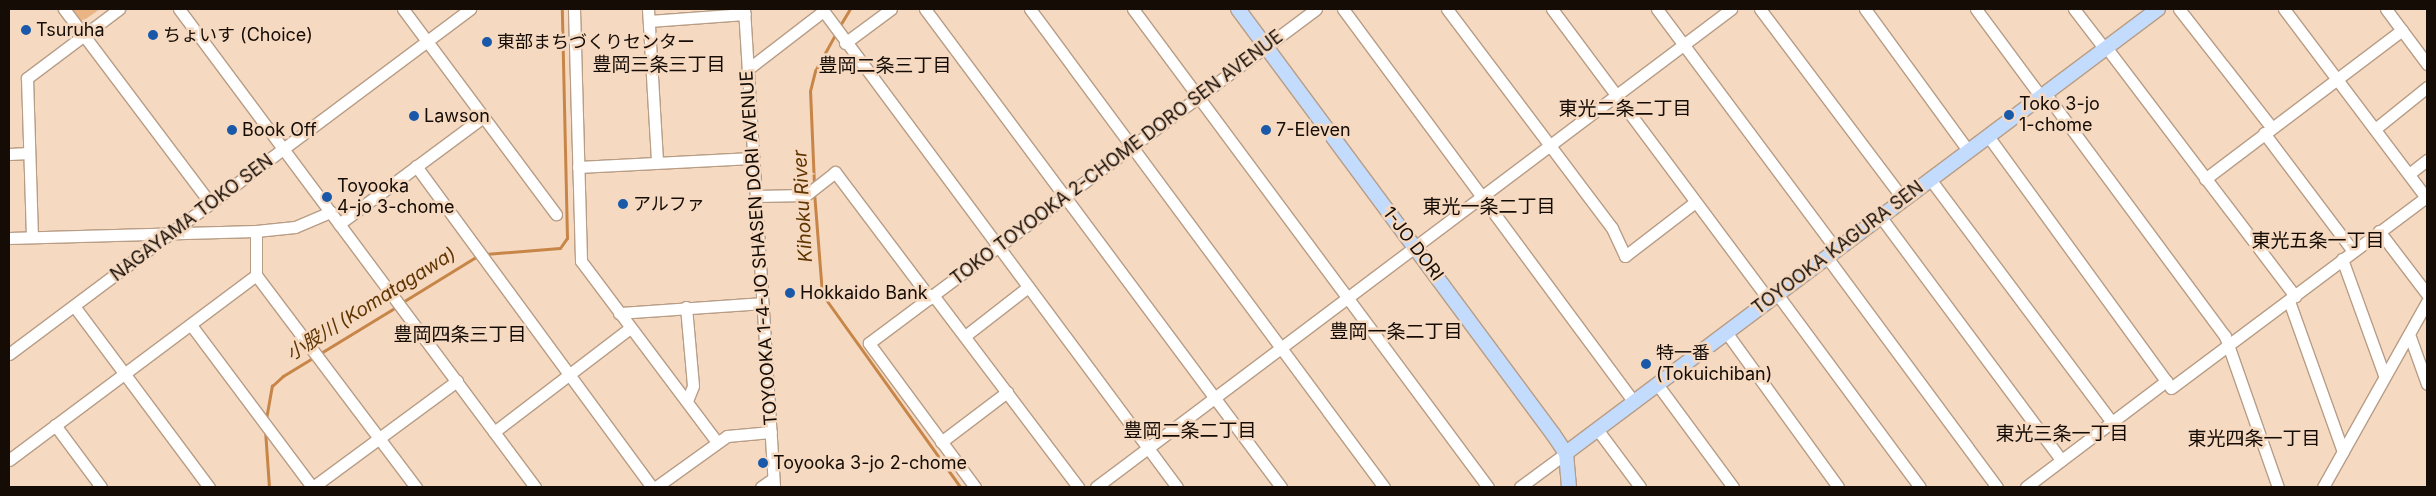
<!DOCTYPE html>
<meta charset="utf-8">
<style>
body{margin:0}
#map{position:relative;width:2436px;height:496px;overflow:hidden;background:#f5d9c1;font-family:Inter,"Noto Sans JP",sans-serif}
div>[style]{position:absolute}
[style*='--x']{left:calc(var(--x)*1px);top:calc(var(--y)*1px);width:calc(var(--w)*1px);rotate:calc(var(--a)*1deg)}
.green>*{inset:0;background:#ebb484}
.stream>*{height:3px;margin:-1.5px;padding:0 1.5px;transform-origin:1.5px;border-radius:1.5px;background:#c78548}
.roads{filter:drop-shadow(1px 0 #b89d86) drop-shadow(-1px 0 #b89d86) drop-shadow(0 1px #b89d86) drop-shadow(0 -1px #b89d86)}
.minor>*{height:11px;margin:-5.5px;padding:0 5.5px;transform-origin:5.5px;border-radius:5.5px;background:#fff}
.major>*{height:14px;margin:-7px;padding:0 7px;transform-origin:7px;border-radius:7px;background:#c3dcfe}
.dots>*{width:14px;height:14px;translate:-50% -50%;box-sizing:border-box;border:2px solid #f5d9c1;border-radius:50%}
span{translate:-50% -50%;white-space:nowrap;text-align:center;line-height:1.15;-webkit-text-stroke:5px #f5d9c1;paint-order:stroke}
.poi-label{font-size:18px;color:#150c05}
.left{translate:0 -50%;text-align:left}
.street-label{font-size:18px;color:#150c05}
.neighbourhood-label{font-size:19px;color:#150c05}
.water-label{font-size:19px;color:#603502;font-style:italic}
.frame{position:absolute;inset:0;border:10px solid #150c05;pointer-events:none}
</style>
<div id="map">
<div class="green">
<div style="clip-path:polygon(70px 9px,100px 9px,80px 23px)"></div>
</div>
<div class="stream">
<div style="--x:839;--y:27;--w:21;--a:-59"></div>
<div style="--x:814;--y:185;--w:94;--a:-92.4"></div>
<div style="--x:810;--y:91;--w:21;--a:-76"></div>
<div style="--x:815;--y:71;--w:43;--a:-61.1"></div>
<div style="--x:814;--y:192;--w:102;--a:85.5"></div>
<div style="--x:822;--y:294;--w:237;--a:54.4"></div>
<div style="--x:485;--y:254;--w:75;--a:-4.6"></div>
<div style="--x:560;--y:248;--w:12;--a:-55"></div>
<div style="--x:567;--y:238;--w:229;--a:-91.3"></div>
<div style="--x:401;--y:303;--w:92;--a:-31.6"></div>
<div style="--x:266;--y:419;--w:34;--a:-80"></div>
<div style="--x:272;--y:386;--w:15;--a:-42"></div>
<div style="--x:283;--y:376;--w:132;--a:-31.4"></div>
<div style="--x:265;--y:430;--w:57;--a:86"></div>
</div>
<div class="roads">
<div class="minor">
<div style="--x:64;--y:9;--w:243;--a:53"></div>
<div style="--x:179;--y:9;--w:596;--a:53.32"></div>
<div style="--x:403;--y:9;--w:256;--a:53.3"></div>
<div style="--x:574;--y:9;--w:252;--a:88.4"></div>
<div style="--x:581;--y:261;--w:226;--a:53.1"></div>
<div style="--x:648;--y:9;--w:153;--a:86.6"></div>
<div style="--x:744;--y:9;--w:479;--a:86.4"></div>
<div style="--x:822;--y:9;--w:595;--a:53.4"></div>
<div style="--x:925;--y:9;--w:596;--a:53.32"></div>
<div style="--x:1030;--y:9;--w:595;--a:53.48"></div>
<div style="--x:1133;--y:9;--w:595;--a:53.4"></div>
<div style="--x:1343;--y:9;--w:489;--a:53.5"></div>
<div style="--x:1447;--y:9;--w:274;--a:53"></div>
<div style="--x:1612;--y:228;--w:31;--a:65"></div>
<div style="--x:1625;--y:256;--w:88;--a:-37.6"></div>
<div style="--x:1552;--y:9;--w:363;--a:53.3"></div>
<div style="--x:1657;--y:9;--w:299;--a:53.3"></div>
<div style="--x:1760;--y:9;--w:238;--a:53"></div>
<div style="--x:1865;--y:9;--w:175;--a:53.9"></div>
<div style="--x:1976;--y:9;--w:109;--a:53.5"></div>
<div style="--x:2074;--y:9;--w:49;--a:52.4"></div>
<div style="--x:2179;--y:9;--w:151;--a:52"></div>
<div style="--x:2284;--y:9;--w:238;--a:53"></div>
<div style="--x:2386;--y:9;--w:69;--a:53.3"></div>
<div style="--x:649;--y:21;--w:96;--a:-4.2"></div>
<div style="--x:845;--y:43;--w:57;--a:-36.5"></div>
<div style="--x:2106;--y:47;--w:313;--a:52.8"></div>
<div style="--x:748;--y:69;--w:93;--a:-37.6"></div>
<div style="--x:2045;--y:93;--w:302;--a:53.5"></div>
<div style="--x:2225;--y:336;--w:160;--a:70.7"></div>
<div style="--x:2375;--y:129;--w:67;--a:-38.9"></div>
<div style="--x:2264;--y:133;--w:148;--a:53"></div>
<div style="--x:1988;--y:136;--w:311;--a:54"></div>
<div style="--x:2171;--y:388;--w:319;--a:-36.8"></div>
<div style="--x:9;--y:154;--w:20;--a:-3"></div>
<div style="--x:416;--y:166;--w:398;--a:53.7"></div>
<div style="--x:578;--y:167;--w:174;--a:-3"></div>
<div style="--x:2409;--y:174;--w:23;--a:-38"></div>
<div style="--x:1930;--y:179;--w:304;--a:53.2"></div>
<div style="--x:2205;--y:179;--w:247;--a:-37.1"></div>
<div style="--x:756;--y:196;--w:50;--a:-1.1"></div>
<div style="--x:806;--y:195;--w:37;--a:-38"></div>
<div style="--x:835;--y:172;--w:158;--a:53"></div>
<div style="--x:1880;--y:216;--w:304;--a:53.4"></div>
<div style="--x:339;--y:224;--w:179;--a:-36.6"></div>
<div style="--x:256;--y:231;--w:44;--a:90"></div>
<div style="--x:256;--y:275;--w:266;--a:53"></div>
<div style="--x:2379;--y:231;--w:79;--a:52.7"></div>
<div style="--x:32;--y:237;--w:159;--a:-91.8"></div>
<div style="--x:27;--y:78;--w:115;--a:-36.9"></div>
<div style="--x:9;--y:238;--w:247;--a:-1.6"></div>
<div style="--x:256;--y:231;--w:39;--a:-6"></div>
<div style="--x:295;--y:227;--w:39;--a:-23"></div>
<div style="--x:1826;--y:256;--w:287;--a:53.5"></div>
<div style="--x:2342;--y:259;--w:123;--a:70.1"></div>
<div style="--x:1777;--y:294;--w:240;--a:53.5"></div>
<div style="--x:933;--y:295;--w:241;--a:52.9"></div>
<div style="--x:2289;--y:301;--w:160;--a:70.3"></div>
<div style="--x:74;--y:306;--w:226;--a:53.3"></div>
<div style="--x:686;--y:307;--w:79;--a:84.9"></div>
<div style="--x:693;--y:386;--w:16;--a:112"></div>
<div style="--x:619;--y:313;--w:143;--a:-4"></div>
<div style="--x:191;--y:325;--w:202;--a:53.2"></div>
<div style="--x:1726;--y:332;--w:191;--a:54.1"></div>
<div style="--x:2409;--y:334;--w:53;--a:70.2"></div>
<div style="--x:965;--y:336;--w:80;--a:-37.9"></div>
<div style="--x:9;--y:354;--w:576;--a:-36.81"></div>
<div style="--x:1657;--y:384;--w:128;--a:53.6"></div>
<div style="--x:55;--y:425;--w:77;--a:53.4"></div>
<div style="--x:1597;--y:429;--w:72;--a:53.4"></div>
<div style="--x:494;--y:432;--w:171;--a:-37.4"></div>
<div style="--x:941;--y:442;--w:83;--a:-37.1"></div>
<div style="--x:9;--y:460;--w:309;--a:-36.8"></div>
<div style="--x:313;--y:487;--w:179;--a:-36.4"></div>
<div style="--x:656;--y:487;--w:87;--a:-35.7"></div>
<div style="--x:727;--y:436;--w:44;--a:-5.2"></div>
<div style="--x:761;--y:487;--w:14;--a:-34"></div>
<div style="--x:975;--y:487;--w:179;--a:-126.4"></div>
<div style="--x:869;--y:343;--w:558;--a:-36.77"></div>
<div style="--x:1096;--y:487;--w:795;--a:-36.97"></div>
<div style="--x:1520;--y:487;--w:57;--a:-36.5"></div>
<div style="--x:2026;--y:487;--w:176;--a:-37.1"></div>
<div style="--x:2323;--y:487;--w:212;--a:-60.7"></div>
</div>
<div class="major">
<div style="--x:1238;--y:9;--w:529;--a:53.46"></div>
<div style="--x:1553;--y:434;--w:23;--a:56"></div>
<div style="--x:1566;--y:453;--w:34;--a:85"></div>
<div style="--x:1566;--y:453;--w:740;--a:-36.87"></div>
</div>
</div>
<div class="dots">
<div style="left:26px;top:30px;background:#1a59aa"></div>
<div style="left:153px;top:35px;background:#1a59aa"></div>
<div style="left:487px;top:42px;background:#1a59aa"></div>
<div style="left:2009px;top:115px;background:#1a59aa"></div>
<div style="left:414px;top:116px;background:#1a59aa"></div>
<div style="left:232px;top:130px;background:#1a59aa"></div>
<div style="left:1266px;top:130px;background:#1a59aa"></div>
<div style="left:327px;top:197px;background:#1a59aa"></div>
<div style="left:623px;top:204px;background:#1a59aa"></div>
<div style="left:790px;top:293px;background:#1a59aa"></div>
<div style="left:1646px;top:364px;background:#1a59aa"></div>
<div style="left:763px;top:463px;background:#1a59aa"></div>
</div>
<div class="poi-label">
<span class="left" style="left:36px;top:30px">Tsuruha</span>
<span class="left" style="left:163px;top:35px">ちょいす (Choice)</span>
<span class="left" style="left:497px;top:42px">東部まちづくりセンター</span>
<span class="left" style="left:2019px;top:115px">Toko 3-jo<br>1-chome</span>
<span class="left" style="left:424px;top:116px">Lawson</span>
<span class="left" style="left:242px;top:130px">Book Off</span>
<span class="left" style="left:1276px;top:130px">7-Eleven</span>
<span class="left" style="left:337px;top:197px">Toyooka<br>4-jo 3-chome</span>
<span class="left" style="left:633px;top:204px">アルファ</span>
<span class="left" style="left:800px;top:293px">Hokkaido Bank</span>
<span class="left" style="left:1656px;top:364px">特一番<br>(Tokuichiban)</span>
<span class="left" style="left:773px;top:463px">Toyooka 3-jo 2-chome</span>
</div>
<div class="street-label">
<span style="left:1117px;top:158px;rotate:-37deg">TOKO TOYOOKA 2-CHOME DORO SEN AVENUE</span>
<span style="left:192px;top:218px;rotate:-37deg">NAGAYAMA TOKO SEN</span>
<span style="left:1413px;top:244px;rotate:53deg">1-JO DORI</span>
<span style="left:759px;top:248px;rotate:-94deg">TOYOOKA 1-4-JO SHASEN DORI AVENUE</span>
<span style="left:1838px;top:248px;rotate:-37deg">TOYOOKA KAGURA SEN</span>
</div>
<div class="neighbourhood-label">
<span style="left:659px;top:65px">豊岡三条三丁目</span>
<span style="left:885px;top:66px">豊岡二条三丁目</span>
<span style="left:1625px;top:109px">東光二条二丁目</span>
<span style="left:1489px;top:207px">東光一条二丁目</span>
<span style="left:2318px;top:241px">東光五条一丁目</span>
<span style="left:1396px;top:332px">豊岡一条二丁目</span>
<span style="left:460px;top:335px">豊岡四条三丁目</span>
<span style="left:1190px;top:431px">豊岡二条二丁目</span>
<span style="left:2062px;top:434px">東光三条一丁目</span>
<span style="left:2254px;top:439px">東光四条一丁目</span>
</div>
<div class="water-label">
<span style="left:803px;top:206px;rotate:-93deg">Kihoku River</span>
<span style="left:371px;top:304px;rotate:-32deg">小股川 (Komatagawa)</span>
</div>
<div class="frame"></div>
</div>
